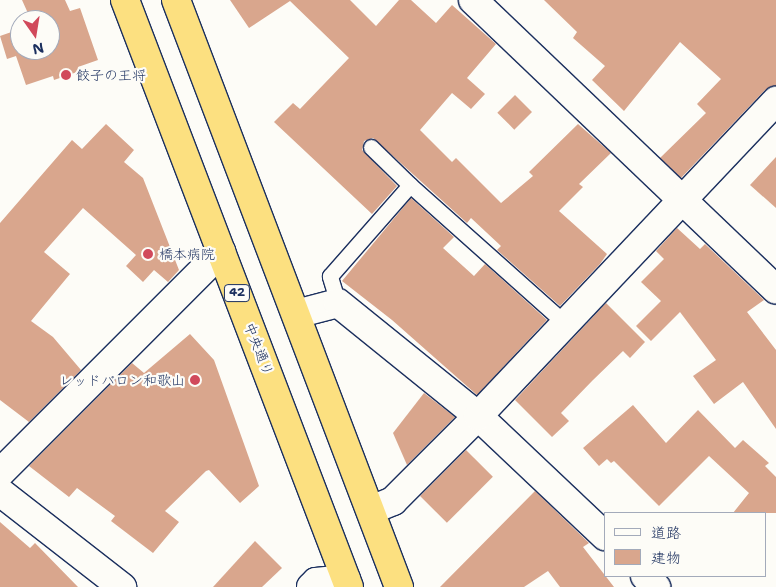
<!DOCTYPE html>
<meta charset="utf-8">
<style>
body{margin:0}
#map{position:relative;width:776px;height:587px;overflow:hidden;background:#fdfcf7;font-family:"Shantell Sans","Klee One",sans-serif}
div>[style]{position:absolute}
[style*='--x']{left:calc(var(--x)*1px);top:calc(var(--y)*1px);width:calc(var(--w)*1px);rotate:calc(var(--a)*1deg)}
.building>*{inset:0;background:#d9a68d;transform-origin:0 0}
.roads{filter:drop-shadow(1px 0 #1b2f5e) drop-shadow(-1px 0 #1b2f5e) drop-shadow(0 1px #1b2f5e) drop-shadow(0 -1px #1b2f5e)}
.lane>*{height:15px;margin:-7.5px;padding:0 7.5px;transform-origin:7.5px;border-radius:7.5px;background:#fdfcf7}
.street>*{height:28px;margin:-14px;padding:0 14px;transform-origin:14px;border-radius:14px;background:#fdfcf7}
.secondary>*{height:28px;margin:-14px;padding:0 14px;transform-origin:14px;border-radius:14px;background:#fdfcf7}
.highway>*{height:28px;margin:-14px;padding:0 14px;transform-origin:14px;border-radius:14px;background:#fce080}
.dots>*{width:14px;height:14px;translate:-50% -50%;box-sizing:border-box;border:2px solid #fdfcf7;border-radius:50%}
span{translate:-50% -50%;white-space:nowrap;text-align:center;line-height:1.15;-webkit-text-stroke:4.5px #fdfcf7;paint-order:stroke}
.shield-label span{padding:1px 4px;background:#fdfcf7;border:1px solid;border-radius:4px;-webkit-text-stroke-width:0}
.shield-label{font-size:12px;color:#1b2f5e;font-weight:700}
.poi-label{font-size:14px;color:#1b2f5e}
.left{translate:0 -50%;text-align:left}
.right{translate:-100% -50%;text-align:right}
.street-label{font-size:14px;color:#1b2f5e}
.legend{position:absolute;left:604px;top:512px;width:162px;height:65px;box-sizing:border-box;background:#fdfcf7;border:1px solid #a3aaba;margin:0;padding:6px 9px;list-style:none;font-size:15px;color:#1b2f5e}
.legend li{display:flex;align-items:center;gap:10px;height:25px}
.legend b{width:25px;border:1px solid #a3aaba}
.north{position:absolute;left:10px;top:10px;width:50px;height:50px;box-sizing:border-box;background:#fdfcf7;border:1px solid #a3aaba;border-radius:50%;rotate:167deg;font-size:14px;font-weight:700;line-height:20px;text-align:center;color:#1b2f5e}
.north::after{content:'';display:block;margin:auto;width:18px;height:22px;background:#d1495b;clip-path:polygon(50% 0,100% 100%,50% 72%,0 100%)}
</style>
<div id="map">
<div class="building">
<div style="clip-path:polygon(22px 0,65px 0,70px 11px,80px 8px,98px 60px,78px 67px,80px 71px,54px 80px,53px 76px,26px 85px,16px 56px,7px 59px,0 36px,20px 29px,20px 50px,50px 50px,50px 20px,31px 20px)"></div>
<div style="clip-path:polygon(230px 0,350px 0,376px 26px,399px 0,411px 0,436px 23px,452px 5px,496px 44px,467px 78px,485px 94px,471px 109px,452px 93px,420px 130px,452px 162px,456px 158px,501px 203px,533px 176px,529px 172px,578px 124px,611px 153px,579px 184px,583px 187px,559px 211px,607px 254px,600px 264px,560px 306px,497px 250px,501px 246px,471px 218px,467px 223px,373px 138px,364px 141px,362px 150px,397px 186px,372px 214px,274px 122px,293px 103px,300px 109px,349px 58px,290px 1px,249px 28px)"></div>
<div style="clip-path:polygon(544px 0,776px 0,776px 86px,765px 90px,681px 178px,660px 158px,706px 113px,697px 104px,721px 79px,680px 42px,624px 111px,592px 80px,605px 66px,573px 38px,577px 32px)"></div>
<div style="left:515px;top:95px;width:24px;height:25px;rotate:45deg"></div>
<div style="clip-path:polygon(106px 124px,134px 150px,124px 162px,143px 178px,179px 270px,168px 282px,154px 270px,143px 282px,126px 266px,136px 255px,83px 208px,44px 252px,70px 274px,31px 321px,53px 337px,81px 370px,29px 422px,0 400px,0 223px,72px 140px,82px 149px)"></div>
<div style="clip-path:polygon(776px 157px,776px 208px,750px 185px)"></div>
<div style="clip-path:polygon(411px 198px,454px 237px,443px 248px,474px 276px,485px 264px,547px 320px,477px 395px,392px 320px,342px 281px)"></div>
<div style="clip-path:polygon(677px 228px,700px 249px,705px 244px,764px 300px,747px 312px,776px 350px,776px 429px,743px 382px,714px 404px,693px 376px,716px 360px,680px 312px,651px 341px,636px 326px,661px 301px,641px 282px,664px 259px,656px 251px)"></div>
<div style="clip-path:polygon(606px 303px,645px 342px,630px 358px,623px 351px,593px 380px,561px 413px,569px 421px,552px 437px,515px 400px)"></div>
<div style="clip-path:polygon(190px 334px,214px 360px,259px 486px,240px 503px,209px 470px,206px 471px,165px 511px,179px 522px,153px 553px,111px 521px,115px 516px,77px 488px,69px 497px,29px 466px,132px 363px,144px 373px)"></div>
<div style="clip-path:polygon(424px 393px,455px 417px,407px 465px,393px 433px)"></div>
<div style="clip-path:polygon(633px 405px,666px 443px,698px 410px,735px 448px,743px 440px,769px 463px,765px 466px,776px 477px,776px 513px,733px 513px,749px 493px,709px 456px,659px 506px,614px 461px,611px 463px,607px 459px,599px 466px,583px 448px)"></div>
<div style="left:466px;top:450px;width:38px;height:65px;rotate:45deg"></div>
<div style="clip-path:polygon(535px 491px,589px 543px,583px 547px,614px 587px,560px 587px,548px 571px,524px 587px,440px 587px)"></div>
<div style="clip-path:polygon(0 522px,30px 548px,35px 543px,78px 587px,0 587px)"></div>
<div style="clip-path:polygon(255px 541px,282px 568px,262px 587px,213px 587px)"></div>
</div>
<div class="roads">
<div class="lane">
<div style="--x:371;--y:147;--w:54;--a:44.3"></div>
<div style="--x:338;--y:303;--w:28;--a:-107"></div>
<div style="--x:330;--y:276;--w:121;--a:-48.7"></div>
<div style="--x:410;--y:185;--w:209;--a:41.7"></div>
</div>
<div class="street">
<div style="--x:473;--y:0;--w:419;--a:43.7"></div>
<div style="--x:296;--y:314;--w:43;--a:-14.7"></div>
<div style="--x:338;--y:303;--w:180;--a:38.9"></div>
<div style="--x:478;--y:416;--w:175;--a:43.4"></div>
<div style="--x:0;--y:473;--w:313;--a:-45"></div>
<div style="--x:371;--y:510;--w:24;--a:-22"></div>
<div style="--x:393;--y:501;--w:120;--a:-45"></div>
<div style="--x:478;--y:416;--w:434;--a:-46.6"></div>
<div style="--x:645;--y:576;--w:16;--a:45"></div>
<div style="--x:311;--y:587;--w:7;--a:-45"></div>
<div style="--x:316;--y:582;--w:30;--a:-6"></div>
</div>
<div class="secondary">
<div style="--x:0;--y:492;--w:155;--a:37.9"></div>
</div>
<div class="highway">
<div style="--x:125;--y:0;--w:628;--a:69.11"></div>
<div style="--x:176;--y:0;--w:628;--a:69.2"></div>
</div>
</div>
<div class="dots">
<div style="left:66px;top:75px;background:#d1495b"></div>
<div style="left:148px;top:254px;background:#d1495b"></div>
<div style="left:195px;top:380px;background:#d1495b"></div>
</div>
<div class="shield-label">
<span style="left:237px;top:293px">42</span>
</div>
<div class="poi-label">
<span class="left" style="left:76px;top:75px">餃子の王将</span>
<span class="left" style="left:159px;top:254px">橋本病院</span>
<span class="right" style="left:185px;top:380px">レッドバロン和歌山</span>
</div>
<div class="street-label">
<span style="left:259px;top:349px;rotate:69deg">中央通り</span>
</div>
<ul class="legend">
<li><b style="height:6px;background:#fdfcf7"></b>道路</li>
<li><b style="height:14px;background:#d9a68d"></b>建物</li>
</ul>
<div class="north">N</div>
</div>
